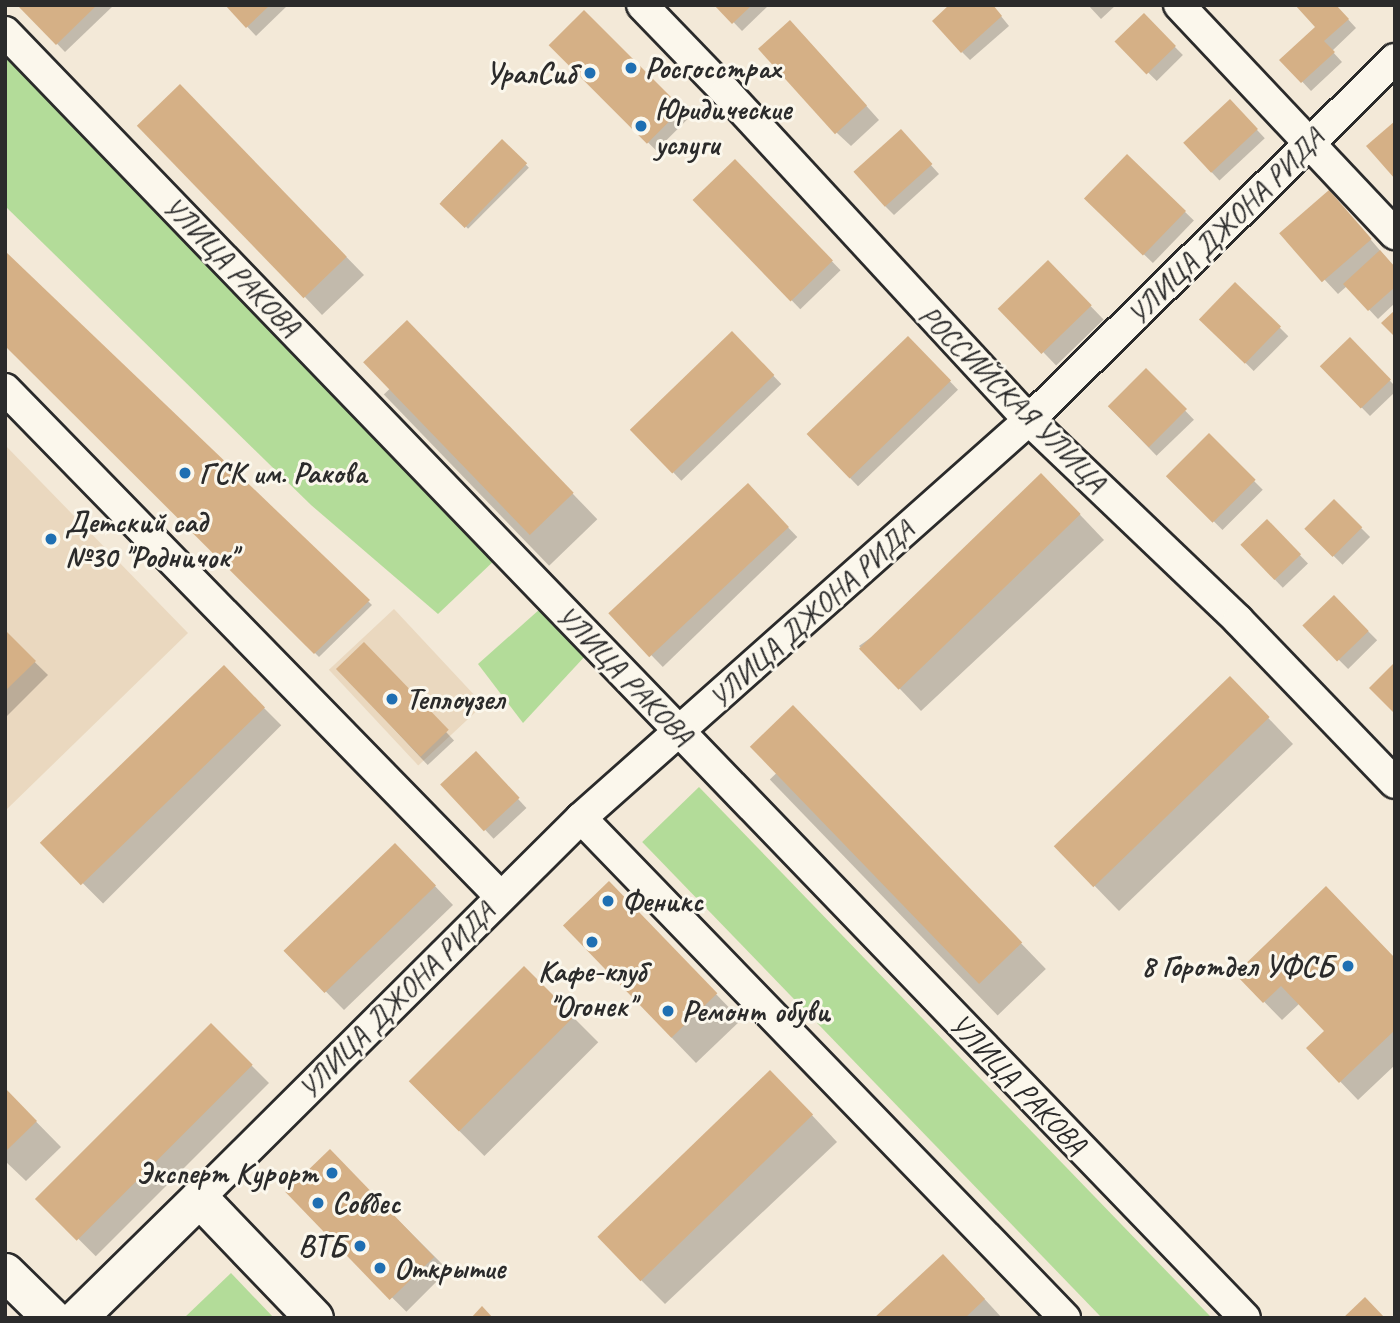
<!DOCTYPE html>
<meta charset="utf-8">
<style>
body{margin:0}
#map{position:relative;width:1400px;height:1323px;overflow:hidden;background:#f3e9d8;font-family:Caveat,sans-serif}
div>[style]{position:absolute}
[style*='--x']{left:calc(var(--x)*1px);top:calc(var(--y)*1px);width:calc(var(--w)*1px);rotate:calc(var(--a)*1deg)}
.built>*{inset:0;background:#ead8bf;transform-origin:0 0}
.green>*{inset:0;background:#b3dc99;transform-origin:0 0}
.shadow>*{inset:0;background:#0003;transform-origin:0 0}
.building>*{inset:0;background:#d5b086;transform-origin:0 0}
.roads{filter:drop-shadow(2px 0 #2b2b2b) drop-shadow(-2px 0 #2b2b2b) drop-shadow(0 2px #2b2b2b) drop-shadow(0 -2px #2b2b2b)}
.minor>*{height:30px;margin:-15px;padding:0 15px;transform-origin:15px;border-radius:15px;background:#fbf7ec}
.tertiary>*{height:37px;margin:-18.5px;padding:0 18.5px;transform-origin:18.5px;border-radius:18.5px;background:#fbf7ec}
.dots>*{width:19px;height:19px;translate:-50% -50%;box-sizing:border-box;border:4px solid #fbf7ec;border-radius:50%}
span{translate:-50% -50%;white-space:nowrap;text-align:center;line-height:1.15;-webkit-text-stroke:6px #fbf7ec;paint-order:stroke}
.poi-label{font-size:30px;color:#2b2b2b;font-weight:700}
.left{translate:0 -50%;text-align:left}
.right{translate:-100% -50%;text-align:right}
.street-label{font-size:30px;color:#2b2b2b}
.frame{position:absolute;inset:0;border:7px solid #2b2b2b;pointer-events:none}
</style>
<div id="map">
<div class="built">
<div style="clip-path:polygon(5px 445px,188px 633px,6px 810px,5px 809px)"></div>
<div style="left:394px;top:609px;width:131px;height:89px;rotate:47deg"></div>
</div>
<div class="green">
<div style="clip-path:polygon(5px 51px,498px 557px,438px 614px,311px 505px,5px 206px)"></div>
<div style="clip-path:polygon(540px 609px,587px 654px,523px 723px,478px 664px)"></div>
<div style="left:699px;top:787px;width:738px;height:79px;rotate:46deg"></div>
<div style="clip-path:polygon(231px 1273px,274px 1318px,184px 1318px)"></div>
</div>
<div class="shadow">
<div style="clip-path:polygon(20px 5px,114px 5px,65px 52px)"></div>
<div style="clip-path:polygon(227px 5px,288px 5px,256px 36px)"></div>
<div style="clip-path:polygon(717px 5px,769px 5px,742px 31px)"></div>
<div style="clip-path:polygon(992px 5px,1009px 26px,970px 60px,962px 52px)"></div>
<div style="clip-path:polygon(1088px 5px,1116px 5px,1101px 19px)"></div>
<div style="clip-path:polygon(1335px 5px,1356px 28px,1332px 51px,1342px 62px,1311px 91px,1282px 60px,1317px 27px)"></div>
<div style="left:584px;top:12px;width:149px;height:47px;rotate:45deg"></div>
<div style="left:1144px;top:16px;width:55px;height:37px;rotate:45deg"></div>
<div style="clip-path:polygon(803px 35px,879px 120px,851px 146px,837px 133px)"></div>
<div style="clip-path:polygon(180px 86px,364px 275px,322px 315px,305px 297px)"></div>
<div style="left:1230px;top:101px;width:51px;height:62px;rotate:47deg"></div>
<div style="left:502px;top:141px;width:38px;height:86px;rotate:45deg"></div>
<div style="clip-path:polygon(909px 141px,939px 174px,894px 215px,885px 206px)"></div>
<div style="left:1127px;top:156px;width:93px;height:59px;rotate:44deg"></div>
<div style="left:735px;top:161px;width:152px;height:56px;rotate:46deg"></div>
<div style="clip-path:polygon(1342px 206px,1395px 268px,1395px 303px,1378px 319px,1347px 286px,1338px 294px,1282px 234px)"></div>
<div style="clip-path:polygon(5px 254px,372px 605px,319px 657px,5px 344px)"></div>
<div style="left:1048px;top:262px;width:80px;height:66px;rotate:46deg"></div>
<div style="left:1236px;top:284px;width:74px;height:49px;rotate:45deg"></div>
<div style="left:732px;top:333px;width:71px;height:139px;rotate:46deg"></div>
<div style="left:908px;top:338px;width:72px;height:139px;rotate:46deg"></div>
<div style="clip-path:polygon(1350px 340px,1395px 386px,1395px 392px,1370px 416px,1322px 367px)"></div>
<div style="left:432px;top:348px;width:238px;height:67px;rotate:46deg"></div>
<div style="left:1146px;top:370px;width:69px;height:52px;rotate:46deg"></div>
<div style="left:1209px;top:436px;width:76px;height:57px;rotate:45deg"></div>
<div style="left:748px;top:486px;width:71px;height:187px;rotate:46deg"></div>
<div style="clip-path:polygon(1066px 500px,1104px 540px,921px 711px,859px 646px)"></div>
<div style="left:1334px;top:501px;width:51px;height:39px;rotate:45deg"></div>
<div style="left:1267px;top:521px;width:59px;height:35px;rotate:46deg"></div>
<div style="left:1334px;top:597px;width:61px;height:41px;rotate:45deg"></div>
<div style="clip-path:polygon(5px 633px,48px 675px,5px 718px)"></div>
<div style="left:364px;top:644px;width:132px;height:36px;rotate:47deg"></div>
<div style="left:224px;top:668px;width:81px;height:252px;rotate:45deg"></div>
<div style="clip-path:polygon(1255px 704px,1293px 744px,1119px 911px,1056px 846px)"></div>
<div style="left:818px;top:733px;width:328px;height:67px;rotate:46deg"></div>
<div style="left:476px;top:754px;width:74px;height:45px;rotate:47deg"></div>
<div style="clip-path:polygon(413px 863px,453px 905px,344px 1010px,286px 951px)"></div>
<div style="clip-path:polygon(634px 909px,741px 1020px,696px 1063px,671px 1037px)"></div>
<div style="clip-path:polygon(1395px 960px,1395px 1065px,1358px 1100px,1308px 1048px,1327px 1031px,1300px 1003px,1282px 1020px,1237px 974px)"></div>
<div style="left:524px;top:968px;width:105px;height:161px;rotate:45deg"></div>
<div style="left:211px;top:1025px;width:82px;height:245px;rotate:45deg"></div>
<div style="clip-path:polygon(5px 1090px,61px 1147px,26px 1181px,5px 1161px)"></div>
<div style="clip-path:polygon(796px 1098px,837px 1142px,665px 1304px,639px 1278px)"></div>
<div style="left:330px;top:1152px;width:167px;height:59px;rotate:45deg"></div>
<div style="clip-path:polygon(968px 1281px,1002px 1318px,877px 1318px)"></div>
</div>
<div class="building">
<div style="clip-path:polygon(17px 5px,97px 5px,56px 45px)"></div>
<div style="clip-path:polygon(225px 5px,270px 5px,246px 28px)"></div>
<div style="clip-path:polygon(714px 5px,752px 5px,732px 24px)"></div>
<div style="clip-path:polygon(949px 5px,993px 5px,1002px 16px,961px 53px,932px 21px)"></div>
<div style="clip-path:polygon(1295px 5px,1336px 5px,1349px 19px,1324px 41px,1335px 52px,1301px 83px,1279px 60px,1315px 27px)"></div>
<div style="left:584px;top:10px;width:139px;height:50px;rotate:45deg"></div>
<div style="left:1144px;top:13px;width:46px;height:41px;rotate:46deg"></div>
<div style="left:790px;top:20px;width:115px;height:43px;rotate:48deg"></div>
<div style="left:180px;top:84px;width:240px;height:60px;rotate:46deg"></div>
<div style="left:1230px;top:99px;width:41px;height:64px;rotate:47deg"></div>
<div style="clip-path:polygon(1395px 121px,1395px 179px,1366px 146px)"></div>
<div style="left:901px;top:129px;width:47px;height:64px;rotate:48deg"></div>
<div style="left:502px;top:139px;width:35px;height:90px;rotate:44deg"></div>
<div style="left:1127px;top:154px;width:82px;height:62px;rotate:44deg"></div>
<div style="left:735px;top:159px;width:141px;height:59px;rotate:46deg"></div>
<div style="left:1329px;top:190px;width:65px;height:66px;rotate:49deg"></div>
<div style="clip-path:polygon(1380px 250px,1395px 267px,1395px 287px,1368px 311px,1343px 284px)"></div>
<div style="clip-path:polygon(5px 251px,370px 600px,314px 654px,5px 346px)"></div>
<div style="left:1048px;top:260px;width:63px;height:70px;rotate:46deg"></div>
<div style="left:1235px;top:282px;width:64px;height:52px;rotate:44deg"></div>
<div style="clip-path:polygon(1395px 310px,1395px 337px,1381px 323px)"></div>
<div style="left:407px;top:320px;width:240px;height:61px;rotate:46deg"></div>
<div style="left:732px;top:331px;width:61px;height:142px;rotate:46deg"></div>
<div style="left:908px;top:336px;width:62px;height:141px;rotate:46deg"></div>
<div style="left:1350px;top:337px;width:59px;height:42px;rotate:46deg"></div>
<div style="left:1146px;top:368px;width:58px;height:54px;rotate:45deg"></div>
<div style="left:1209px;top:433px;width:66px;height:61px;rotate:45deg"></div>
<div style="left:1041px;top:473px;width:57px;height:253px;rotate:46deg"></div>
<div style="left:748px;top:483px;width:60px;height:191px;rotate:47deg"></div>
<div style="left:1334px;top:499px;width:40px;height:42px;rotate:45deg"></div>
<div style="left:1267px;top:519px;width:49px;height:37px;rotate:46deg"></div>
<div style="left:1334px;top:595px;width:50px;height:44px;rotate:46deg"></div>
<div style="clip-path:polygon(5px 630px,36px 661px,5px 691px)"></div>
<div style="left:364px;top:642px;width:122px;height:39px;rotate:46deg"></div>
<div style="clip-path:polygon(1395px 662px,1395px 714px,1369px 688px)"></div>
<div style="left:224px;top:665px;width:59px;height:256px;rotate:46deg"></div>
<div style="left:1230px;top:676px;width:57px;height:245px;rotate:46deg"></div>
<div style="left:793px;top:705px;width:330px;height:60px;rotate:46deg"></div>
<div style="left:476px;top:751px;width:64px;height:49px;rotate:47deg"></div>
<div style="left:395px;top:843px;width:59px;height:155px;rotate:46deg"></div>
<div style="left:609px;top:881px;width:156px;height:64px;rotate:46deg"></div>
<div style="clip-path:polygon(1326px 886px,1395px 958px,1395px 1030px,1339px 1083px,1306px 1048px,1324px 1031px,1281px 986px,1263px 1003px,1235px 974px)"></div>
<div style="left:524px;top:966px;width:71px;height:163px;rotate:45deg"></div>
<div style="left:211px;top:1023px;width:59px;height:249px;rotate:45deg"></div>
<div style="left:770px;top:1070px;width:62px;height:240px;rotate:46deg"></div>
<div style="clip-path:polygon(5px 1088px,37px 1121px,5px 1152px)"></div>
<div style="left:330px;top:1149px;width:150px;height:62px;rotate:46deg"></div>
<div style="clip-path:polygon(943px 1254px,985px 1299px,965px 1318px,874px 1318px)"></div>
<div style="clip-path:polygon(1365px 1297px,1385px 1318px,1343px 1318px)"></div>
<div style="clip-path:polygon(482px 1306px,493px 1318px,471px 1318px)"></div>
</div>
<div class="roads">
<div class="minor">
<div style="--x:642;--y:5;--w:121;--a:46"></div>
<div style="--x:726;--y:92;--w:447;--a:47.3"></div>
<div style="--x:1029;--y:420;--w:289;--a:43.7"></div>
<div style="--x:1238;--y:620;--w:226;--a:46.1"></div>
<div style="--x:1179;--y:5;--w:315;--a:46.7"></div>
<div style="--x:5;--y:32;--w:1786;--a:46.04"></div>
<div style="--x:5;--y:389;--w:709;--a:45.69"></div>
<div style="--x:581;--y:818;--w:696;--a:45.93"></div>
<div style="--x:199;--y:1198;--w:539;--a:-44.85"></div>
<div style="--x:581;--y:818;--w:599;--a:-41.62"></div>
<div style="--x:1029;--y:420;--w:514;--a:-44.61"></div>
</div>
<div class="tertiary">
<div style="--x:5;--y:1272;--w:66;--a:44.4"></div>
<div style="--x:77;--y:1318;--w:171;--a:-44.5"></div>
<div style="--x:199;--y:1198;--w:166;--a:46.2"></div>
</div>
</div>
<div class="dots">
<div style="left:631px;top:68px;background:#1f6fb2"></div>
<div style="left:590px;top:73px;background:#1f6fb2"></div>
<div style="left:641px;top:126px;background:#1f6fb2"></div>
<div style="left:185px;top:473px;background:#1f6fb2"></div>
<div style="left:51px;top:539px;background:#1f6fb2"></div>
<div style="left:392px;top:699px;background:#1f6fb2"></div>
<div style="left:608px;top:901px;background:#1f6fb2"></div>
<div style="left:592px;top:942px;background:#1f6fb2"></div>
<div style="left:1348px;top:966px;background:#1f6fb2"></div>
<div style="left:668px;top:1011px;background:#1f6fb2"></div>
<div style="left:332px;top:1173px;background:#1f6fb2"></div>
<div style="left:318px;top:1203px;background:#1f6fb2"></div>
<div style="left:360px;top:1246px;background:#1f6fb2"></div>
<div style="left:380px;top:1268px;background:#1f6fb2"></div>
</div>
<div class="poi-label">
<span class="left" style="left:645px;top:68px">Росгосстрах</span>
<span class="right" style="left:576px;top:73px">УралСиб</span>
<span class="left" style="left:655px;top:126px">Юридические<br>услуги</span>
<span class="left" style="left:199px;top:473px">ГСК им. Ракова</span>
<span class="left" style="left:65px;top:539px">Детский сад<br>№30 "Родничок"</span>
<span class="left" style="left:406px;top:699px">Теплоузел</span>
<span class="left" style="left:622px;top:901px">Феникс</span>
<span class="right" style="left:1334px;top:966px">8 Горотдел УФСБ</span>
<span style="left:592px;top:988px">Кафе-клуб<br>"Огонек"</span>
<span class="left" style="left:682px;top:1011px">Ремонт обуви</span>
<span class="right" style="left:318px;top:1173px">Эксперт Курорт</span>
<span class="left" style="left:332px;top:1203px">Совбес</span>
<span class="right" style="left:346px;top:1246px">ВТБ</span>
<span class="left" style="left:394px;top:1268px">Открытие</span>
</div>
<div class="street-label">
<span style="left:1225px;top:226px;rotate:-45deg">УЛИЦА ДЖОНА РИДА</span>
<span style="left:232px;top:266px;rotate:46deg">УЛИЦА РАКОВА</span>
<span style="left:1013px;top:398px;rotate:45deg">РОССИЙСКАЯ УЛИЦА</span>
<span style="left:811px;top:614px;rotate:-42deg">УЛИЦА ДЖОНА РИДА</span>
<span style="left:625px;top:675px;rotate:46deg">УЛИЦА РАКОВА</span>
<span style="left:396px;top:1000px;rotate:-45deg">УЛИЦА ДЖОНА РИДА</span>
<span style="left:1018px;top:1084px;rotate:46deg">УЛИЦА РАКОВА</span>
</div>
<div class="frame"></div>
</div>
